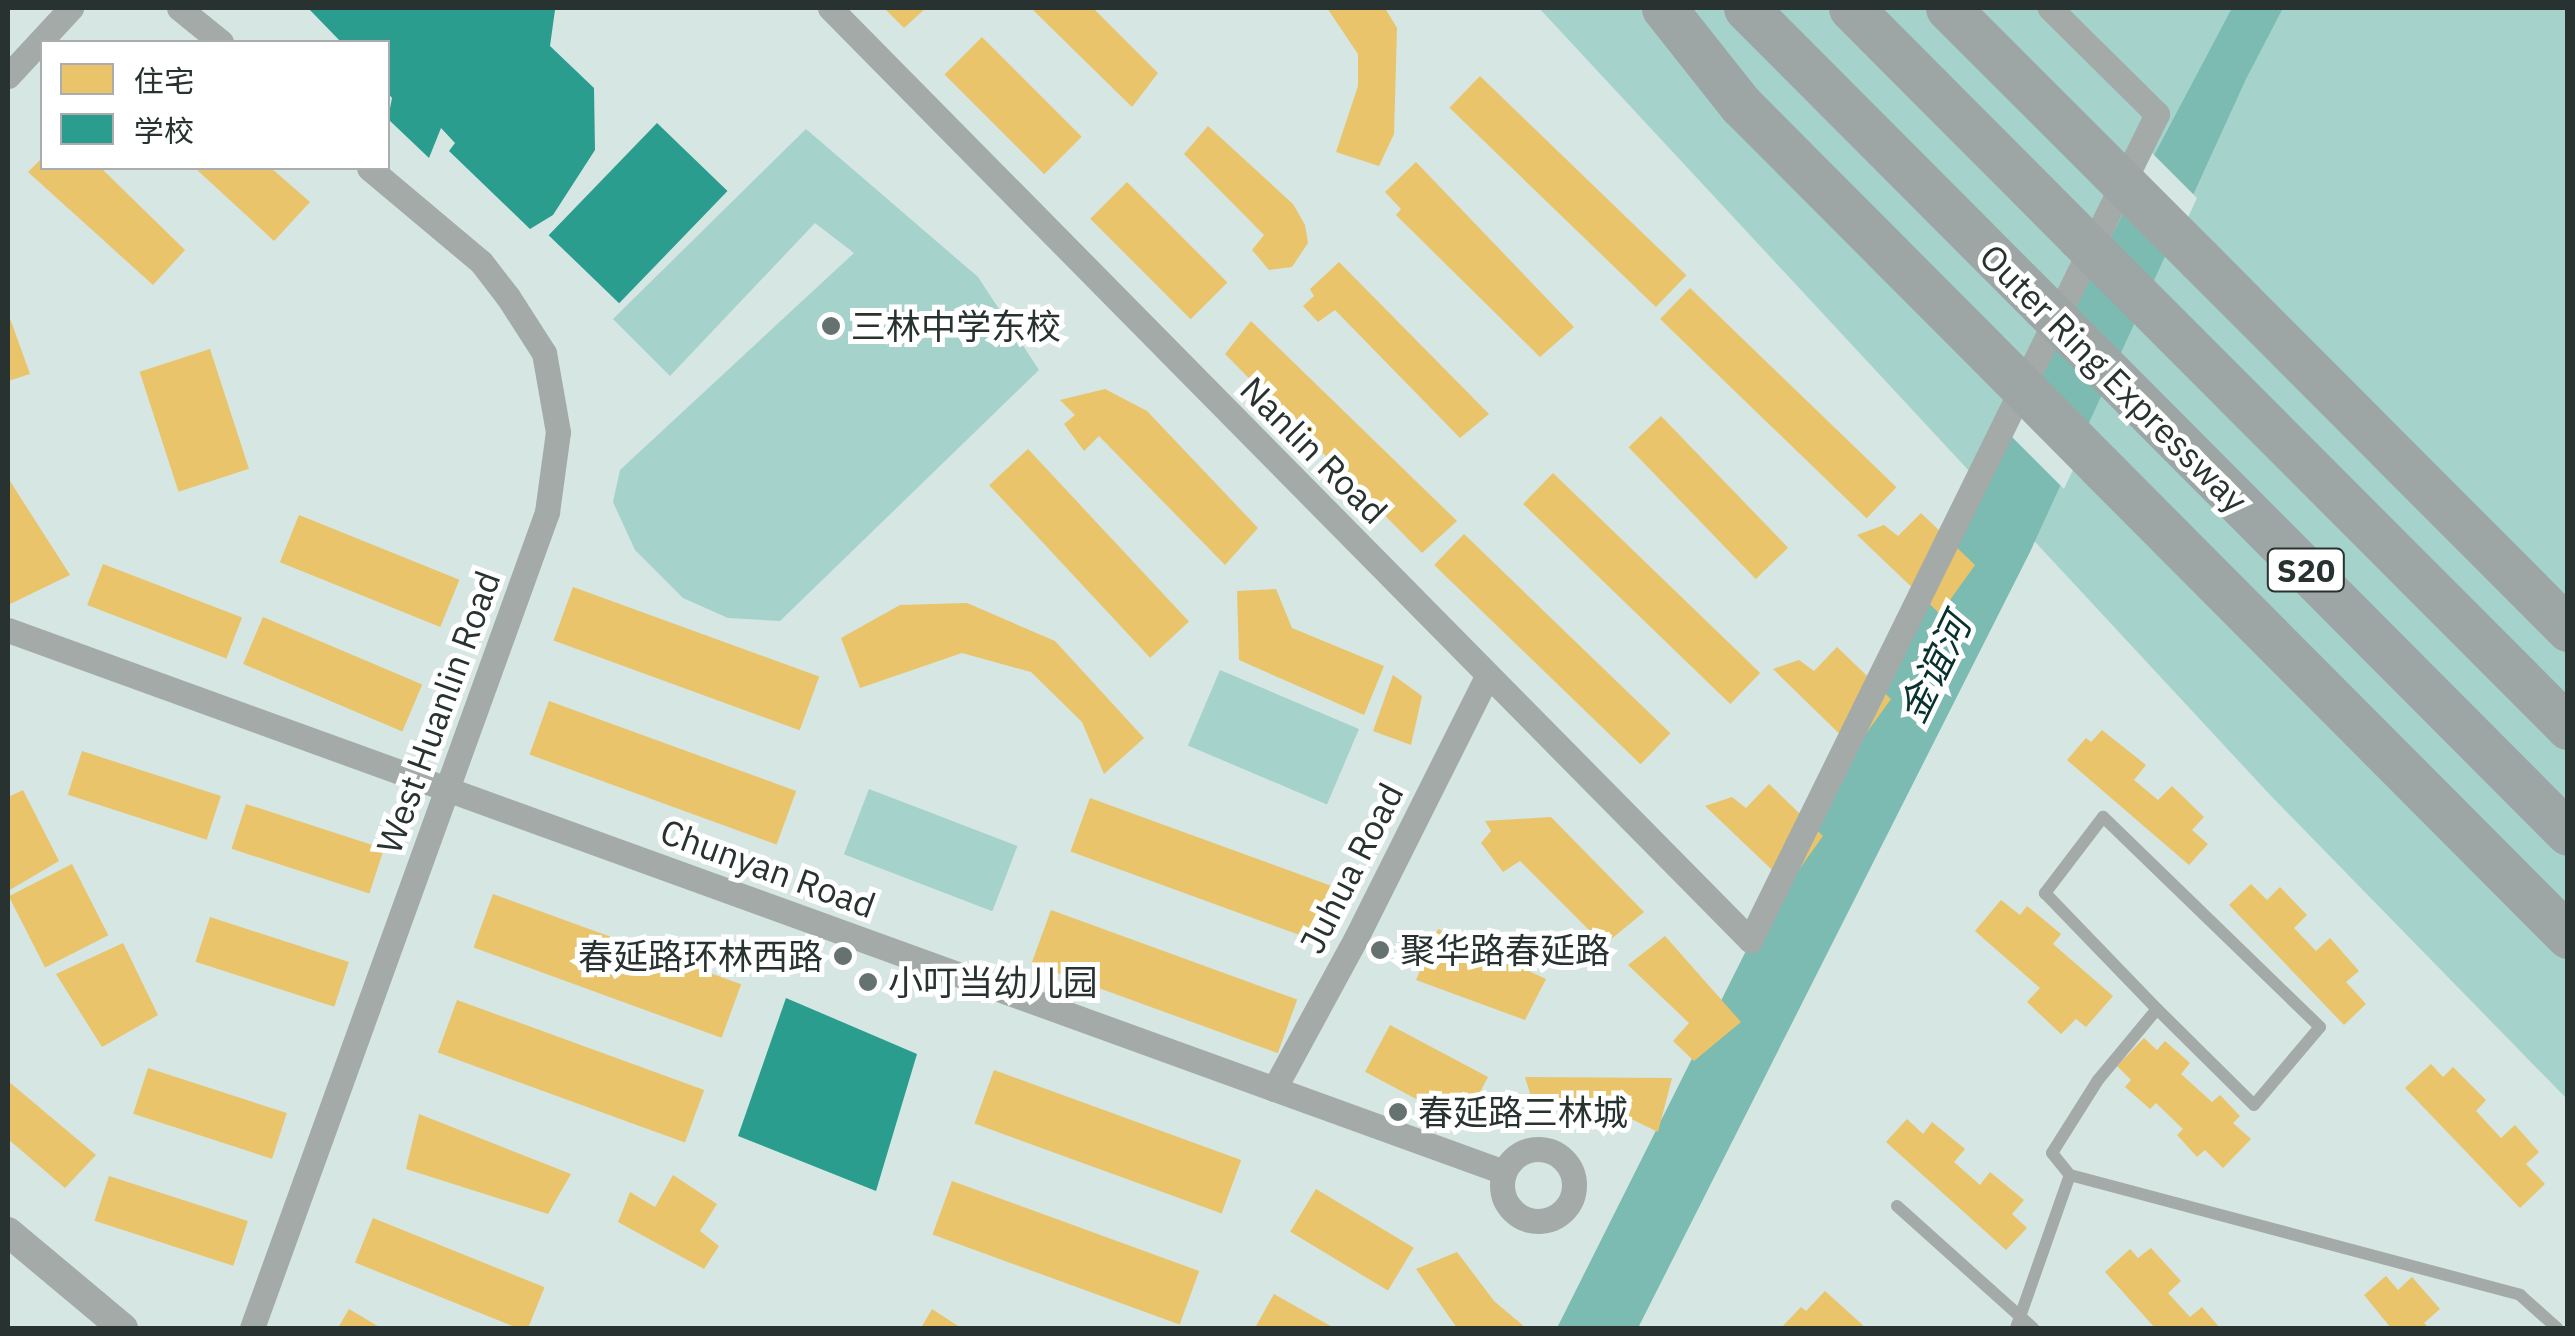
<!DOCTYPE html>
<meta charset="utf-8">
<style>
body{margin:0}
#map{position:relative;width:2575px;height:1336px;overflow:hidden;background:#d5e6e3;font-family:"IBM Plex Sans","Noto Sans SC",sans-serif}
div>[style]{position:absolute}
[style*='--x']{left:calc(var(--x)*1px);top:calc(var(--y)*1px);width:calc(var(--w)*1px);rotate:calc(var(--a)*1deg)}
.green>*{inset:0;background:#a5d2cb;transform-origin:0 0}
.water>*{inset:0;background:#7cbbb1}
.pier>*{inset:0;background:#d5e6e3}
.homes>*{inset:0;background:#e9c46a;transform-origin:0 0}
.schools>*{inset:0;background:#2a9d8f;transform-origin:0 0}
.service>*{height:12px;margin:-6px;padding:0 6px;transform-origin:6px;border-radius:6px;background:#a4aaa8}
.minor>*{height:25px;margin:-12.5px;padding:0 12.5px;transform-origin:12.5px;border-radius:12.5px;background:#a4aaa8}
.minor>.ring{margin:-12.5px;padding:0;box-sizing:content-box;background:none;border:25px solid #a4aaa8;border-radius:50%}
.tertiary>*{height:30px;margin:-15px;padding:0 15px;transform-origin:15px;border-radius:15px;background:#a4aaa8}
.motorway>*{height:45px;margin:-22.5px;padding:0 22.5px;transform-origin:22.5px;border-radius:22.5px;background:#9ea6a5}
.motorway-bridge>*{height:45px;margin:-22.5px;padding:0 22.5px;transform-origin:22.5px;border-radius:22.5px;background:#9ea6a5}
.dots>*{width:28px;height:28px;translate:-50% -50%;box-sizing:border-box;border:5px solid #fff;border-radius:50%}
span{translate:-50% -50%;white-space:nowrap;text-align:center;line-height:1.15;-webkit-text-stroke:10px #fff;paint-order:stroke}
.shield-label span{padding:2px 8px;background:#fff;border:2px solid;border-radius:8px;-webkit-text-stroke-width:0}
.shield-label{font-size:32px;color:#283331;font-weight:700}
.poi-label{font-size:35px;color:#283331}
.left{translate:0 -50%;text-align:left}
.right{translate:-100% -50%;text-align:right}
.street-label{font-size:35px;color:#283331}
.water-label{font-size:38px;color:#08322d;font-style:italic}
.frame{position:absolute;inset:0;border:10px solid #283331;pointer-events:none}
.legend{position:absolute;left:40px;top:40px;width:350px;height:130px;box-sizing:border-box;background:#fff;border:2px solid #a9adad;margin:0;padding:12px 18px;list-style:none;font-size:30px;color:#283331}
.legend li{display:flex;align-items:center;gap:20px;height:50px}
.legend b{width:50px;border:2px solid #a9adad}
</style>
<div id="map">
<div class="green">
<div style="clip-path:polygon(1539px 8px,2567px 8px,2567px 1099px,2273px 798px)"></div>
<div style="clip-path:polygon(806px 129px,978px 277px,1039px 370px,780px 621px,728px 618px,683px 598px,635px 550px,613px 502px,620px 470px,854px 253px,815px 223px,670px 376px,613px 319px)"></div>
<div style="left:1220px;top:670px;width:151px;height:82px;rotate:23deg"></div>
<div style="left:869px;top:789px;width:159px;height:70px;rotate:21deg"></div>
</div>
<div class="water">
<div style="clip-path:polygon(2232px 8px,2283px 8px,2246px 79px,2030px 552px,1638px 1328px,1557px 1328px,1981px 482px)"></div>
</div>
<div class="pier">
<div style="clip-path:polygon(2150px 151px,2197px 198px,2172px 252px,2123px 202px)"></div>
<div style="clip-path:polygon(2031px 377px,2089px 435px,2064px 489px,2004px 429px)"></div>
</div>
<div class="homes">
<div style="clip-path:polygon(884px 8px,926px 8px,904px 28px)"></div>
<div style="clip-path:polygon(1031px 8px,1093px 8px,1158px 73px,1132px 107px)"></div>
<div style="clip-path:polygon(1327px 8px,1385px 8px,1397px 28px,1394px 134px,1379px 166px,1336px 152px,1358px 86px,1358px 54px)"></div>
<div style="left:982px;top:37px;width:141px;height:53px;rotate:45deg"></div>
<div style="left:1480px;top:76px;width:287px;height:44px;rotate:44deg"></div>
<div style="clip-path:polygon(1208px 126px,1293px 204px,1305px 225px,1308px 243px,1292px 267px,1269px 270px,1252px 250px,1264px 235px,1184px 154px)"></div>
<div style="clip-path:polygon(42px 158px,42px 168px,101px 168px,185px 250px,153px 285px,28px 172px)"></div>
<div style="clip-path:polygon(1416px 162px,1574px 327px,1540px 357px,1396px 215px,1401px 209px,1385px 192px)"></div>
<div style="clip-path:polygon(195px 168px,271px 168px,310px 202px,274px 241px)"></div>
<div style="left:1127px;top:182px;width:142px;height:52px;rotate:45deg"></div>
<div style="clip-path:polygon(1339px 262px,1489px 414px,1460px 438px,1335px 310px,1318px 322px,1303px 306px,1314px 296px,1310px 289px)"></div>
<div style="left:1690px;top:288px;width:287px;height:43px;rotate:44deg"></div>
<div style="clip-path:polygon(8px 313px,30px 374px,8px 381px)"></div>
<div style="clip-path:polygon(1251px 321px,1457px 521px,1422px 553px,1225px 354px)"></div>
<div style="left:210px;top:349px;width:126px;height:74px;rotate:72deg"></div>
<div style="clip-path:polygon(1105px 389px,1147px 411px,1258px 528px,1225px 565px,1099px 436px,1084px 451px,1064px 424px,1075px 415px,1060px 400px)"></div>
<div style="left:1661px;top:416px;width:183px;height:45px;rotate:46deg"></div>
<div style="left:1028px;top:449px;width:236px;height:53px;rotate:47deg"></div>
<div style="left:1553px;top:473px;width:288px;height:43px;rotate:44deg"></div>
<div style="clip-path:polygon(8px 478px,70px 575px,8px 605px)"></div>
<div style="clip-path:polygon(1921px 513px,1975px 565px,1940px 614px,1857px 535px,1884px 525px,1898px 536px)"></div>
<div style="left:299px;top:515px;width:173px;height:51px;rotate:22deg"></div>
<div style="left:1464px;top:534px;width:287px;height:43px;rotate:44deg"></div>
<div style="left:103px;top:564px;width:149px;height:44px;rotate:21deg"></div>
<div style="left:573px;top:587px;width:262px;height:57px;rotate:20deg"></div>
<div style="clip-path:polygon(1276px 589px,1292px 628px,1384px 666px,1364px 715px,1239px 660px,1237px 591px)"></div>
<div style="clip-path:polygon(967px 603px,1055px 641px,1144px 738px,1104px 774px,1082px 722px,1031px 672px,962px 653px,860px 688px,841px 638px,900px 605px)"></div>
<div style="left:263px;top:617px;width:173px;height:51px;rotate:23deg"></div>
<div style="clip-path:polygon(1837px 647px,1891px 699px,1855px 749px,1773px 669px,1799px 660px,1814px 671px)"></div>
<div style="clip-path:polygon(1393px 675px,1422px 696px,1411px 745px,1373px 731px)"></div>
<div style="left:549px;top:701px;width:263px;height:57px;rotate:20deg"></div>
<div style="clip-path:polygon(2102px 730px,2146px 765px,2134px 780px,2158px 800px,2172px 786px,2204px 817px,2192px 830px,2208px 844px,2189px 865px,2067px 760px,2086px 738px,2091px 742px)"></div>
<div style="left:82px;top:751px;width:146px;height:46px;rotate:18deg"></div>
<div style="clip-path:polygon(1769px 784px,1823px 836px,1788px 885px,1705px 806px,1732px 797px,1746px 808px)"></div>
<div style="clip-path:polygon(23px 790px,59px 861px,8px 891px,8px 797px)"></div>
<div style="left:1090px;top:798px;width:263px;height:57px;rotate:20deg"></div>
<div style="left:246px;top:804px;width:145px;height:47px;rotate:18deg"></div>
<div style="clip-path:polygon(1551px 817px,1644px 912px,1604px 945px,1520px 861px,1503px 872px,1481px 843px,1491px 831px,1485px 821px)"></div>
<div style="left:72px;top:864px;width:80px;height:71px;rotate:63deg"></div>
<div style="clip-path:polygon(2251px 884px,2267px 900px,2280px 887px,2307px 915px,2294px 928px,2316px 951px,2330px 938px,2359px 971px,2346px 982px,2366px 1004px,2344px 1025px,2229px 905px)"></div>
<div style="left:493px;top:894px;width:264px;height:57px;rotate:20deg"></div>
<div style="clip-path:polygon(2001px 900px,2020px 915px,2027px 906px,2061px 934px,2053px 944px,2113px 996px,2086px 1027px,2076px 1019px,2061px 1034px,2027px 1002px,2040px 988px,1975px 931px)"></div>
<div style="left:1051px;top:910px;width:262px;height:57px;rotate:20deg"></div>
<div style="left:210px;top:917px;width:146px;height:47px;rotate:18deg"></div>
<div style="clip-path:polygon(1438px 929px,1546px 979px,1525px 1020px,1416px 980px)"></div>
<div style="clip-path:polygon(1665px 936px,1741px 1022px,1694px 1061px,1673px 1041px,1689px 1023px,1628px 965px)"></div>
<div style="clip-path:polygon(123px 943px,158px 1015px,102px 1047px,56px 974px)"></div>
<div style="left:457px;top:1000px;width:263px;height:56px;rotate:20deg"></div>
<div style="left:1390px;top:1025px;width:111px;height:53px;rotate:28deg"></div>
<div style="clip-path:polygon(2144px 1038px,2157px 1050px,2165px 1041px,2190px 1063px,2181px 1074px,2212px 1102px,2220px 1095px,2240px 1116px,2233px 1123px,2251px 1139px,2223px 1168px,2205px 1150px,2197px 1157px,2177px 1135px,2183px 1129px,2156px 1103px,2150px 1109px,2125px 1087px,2131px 1080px,2117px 1066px)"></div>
<div style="clip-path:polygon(2431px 1064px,2443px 1077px,2453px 1067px,2486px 1100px,2476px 1111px,2501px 1138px,2515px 1125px,2539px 1152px,2526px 1164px,2545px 1184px,2520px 1208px,2405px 1088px)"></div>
<div style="left:148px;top:1068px;width:146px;height:48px;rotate:18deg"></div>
<div style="left:994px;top:1070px;width:263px;height:57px;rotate:20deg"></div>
<div style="clip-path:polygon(1525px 1077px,1672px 1078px,1658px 1132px,1613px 1110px,1533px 1103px)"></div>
<div style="clip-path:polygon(8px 1081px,96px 1155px,65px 1188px,8px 1139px)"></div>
<div style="clip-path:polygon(419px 1114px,571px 1174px,548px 1214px,406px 1169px)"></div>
<div style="clip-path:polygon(1907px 1119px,1923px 1134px,1932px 1122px,1965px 1149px,1954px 1162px,1980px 1185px,1990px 1172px,2024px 1200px,2012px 1214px,2027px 1228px,2006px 1250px,1886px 1142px)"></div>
<div style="clip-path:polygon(673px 1175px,717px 1204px,700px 1231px,719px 1246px,704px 1269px,618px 1222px,630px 1192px,655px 1207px)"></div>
<div style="left:109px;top:1176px;width:146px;height:47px;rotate:18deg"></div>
<div style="left:952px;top:1181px;width:263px;height:57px;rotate:20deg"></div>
<div style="left:1316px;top:1189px;width:114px;height:50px;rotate:31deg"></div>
<div style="left:373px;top:1218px;width:185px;height:48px;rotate:22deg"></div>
<div style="clip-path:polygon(2151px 1248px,2181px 1281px,2168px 1293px,2190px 1317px,2202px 1307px,2220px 1328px,2155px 1328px,2105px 1272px,2130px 1249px,2138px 1258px)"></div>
<div style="clip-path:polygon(1457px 1252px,1494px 1301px,1526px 1328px,1457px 1328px,1416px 1269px)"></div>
<div style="clip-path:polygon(2386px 1276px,2398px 1290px,2412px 1277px,2440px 1309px,2424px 1323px,2429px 1328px,2391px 1328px,2364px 1295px)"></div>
<div style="clip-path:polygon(1825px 1291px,1866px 1328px,1781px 1328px,1801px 1307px,1806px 1311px)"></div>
<div style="clip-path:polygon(1274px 1294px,1334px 1328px,1255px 1328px)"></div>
<div style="clip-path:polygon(349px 1309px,381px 1328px,338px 1328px)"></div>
<div style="clip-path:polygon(932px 1309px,961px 1328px,921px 1328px)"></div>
</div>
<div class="schools">
<div style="clip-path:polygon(308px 8px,555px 10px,550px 46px,594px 88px,595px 150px,553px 215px,530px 229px,449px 151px,455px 143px,441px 128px,429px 158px,388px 119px,392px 98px,388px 93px,388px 42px,341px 42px)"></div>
<div style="left:657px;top:123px;width:98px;height:156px;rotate:44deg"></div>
<div style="clip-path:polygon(786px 998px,917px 1054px,876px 1191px,738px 1136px)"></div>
</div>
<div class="service">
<div style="--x:2157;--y:1009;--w:136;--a:44.7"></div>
<div style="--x:2254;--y:1105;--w:102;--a:-49.8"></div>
<div style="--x:2320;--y:1027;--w:302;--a:-135.9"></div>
<div style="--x:2103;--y:817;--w:96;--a:127.3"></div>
<div style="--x:2045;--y:893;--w:161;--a:46"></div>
<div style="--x:2157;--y:1009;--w:92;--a:129.7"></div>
<div style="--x:2098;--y:1080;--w:86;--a:122.2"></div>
<div style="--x:2052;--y:1153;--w:28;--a:51"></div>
<div style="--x:2070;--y:1175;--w:466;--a:14.9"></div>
<div style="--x:2520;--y:1295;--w:50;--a:41.7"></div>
<div style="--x:1897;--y:1206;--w:183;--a:41.9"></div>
<div style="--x:2016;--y:1328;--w:162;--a:-70.6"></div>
</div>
<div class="minor">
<div style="--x:179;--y:8;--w:54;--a:39"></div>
<div style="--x:830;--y:8;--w:1310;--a:45.37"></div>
<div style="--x:1750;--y:940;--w:921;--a:-63.77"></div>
<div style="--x:2157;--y:114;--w:151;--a:-135.3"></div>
<div style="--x:8;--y:76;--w:93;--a:-47.2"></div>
<div style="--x:8;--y:630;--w:1591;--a:19.92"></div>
<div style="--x:1274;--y:1089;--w:172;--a:-61.5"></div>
<div style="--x:1356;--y:938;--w:293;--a:-63.4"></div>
<div class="ring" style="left:1502px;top:1149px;width:47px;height:47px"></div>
<div style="--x:252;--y:1328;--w:868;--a:-70.12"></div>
<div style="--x:547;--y:512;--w:81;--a:-82.2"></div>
<div style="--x:558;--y:432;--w:80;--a:-100"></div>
<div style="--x:544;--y:353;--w:67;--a:-122.7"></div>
<div style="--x:508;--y:297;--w:44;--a:-127.6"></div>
<div style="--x:481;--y:262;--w:146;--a:-140"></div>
</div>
<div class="tertiary">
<div style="--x:8;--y:1232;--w:150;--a:39.9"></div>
</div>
<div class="motorway">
<div style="--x:1664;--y:8;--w:124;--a:51.6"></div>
<div style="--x:1741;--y:105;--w:381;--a:45.1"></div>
<div style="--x:1746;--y:8;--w:422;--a:45.1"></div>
<div style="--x:1851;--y:8;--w:322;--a:45.1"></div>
<div style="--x:1948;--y:8;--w:229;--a:45"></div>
<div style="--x:2199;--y:259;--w:523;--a:45.08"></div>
<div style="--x:2099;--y:465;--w:665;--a:45.12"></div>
</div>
<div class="motorway-bridge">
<div style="--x:2110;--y:170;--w:126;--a:45"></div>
<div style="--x:2078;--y:236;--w:694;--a:45.06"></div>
<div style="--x:2044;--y:307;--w:742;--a:45.11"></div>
<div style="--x:2010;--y:375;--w:127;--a:45.3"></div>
</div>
<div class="dots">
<div style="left:831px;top:326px;background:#65726f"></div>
<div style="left:1380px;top:950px;background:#65726f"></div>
<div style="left:843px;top:956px;background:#65726f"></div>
<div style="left:868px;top:982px;background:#65726f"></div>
<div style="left:1398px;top:1112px;background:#65726f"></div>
</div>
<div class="shield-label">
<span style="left:2306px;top:570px">S20</span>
</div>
<div class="poi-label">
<span class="left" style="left:851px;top:326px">三林中学东校</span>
<span class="left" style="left:1400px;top:950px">聚华路春延路</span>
<span class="right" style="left:823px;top:956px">春延路环林西路</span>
<span class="left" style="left:888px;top:982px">小叮当幼儿园</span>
<span class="left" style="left:1418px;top:1112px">春延路三林城</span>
</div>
<div class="street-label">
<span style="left:2114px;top:378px;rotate:45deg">Outer Ring Expressway</span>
<span style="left:1314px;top:450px;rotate:45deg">Nanlin Road</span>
<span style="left:438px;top:712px;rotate:-70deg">West Huanlin Road</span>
<span style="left:768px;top:868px;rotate:20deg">Chunyan Road</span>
<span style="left:1351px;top:868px;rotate:-63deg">Juhua Road</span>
</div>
<div class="water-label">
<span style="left:1934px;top:668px;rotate:-64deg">金谊河</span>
</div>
<div class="frame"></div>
<ul class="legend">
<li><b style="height:28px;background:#e9c46a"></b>住宅</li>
<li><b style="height:28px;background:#2a9d8f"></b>学校</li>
</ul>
</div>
